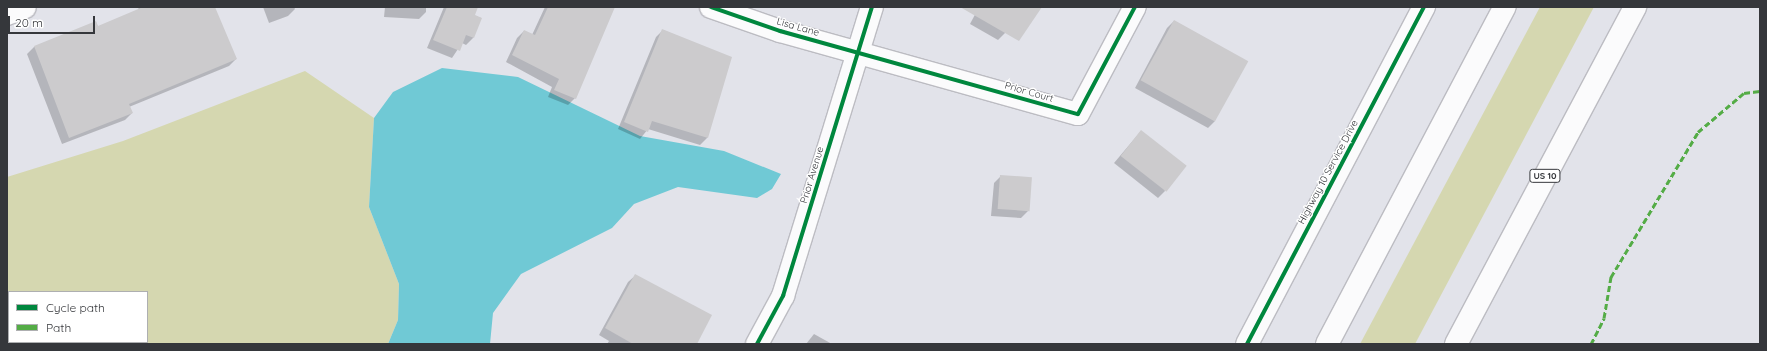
<!DOCTYPE html>
<style>
body{margin:0}
#map{position:relative;width:1767px;height:351px;overflow:hidden;background:#e2e3ea;font-family:Quicksand,sans-serif}
div>[style]{position:absolute}
[style*='--x']{left:calc(var(--x)*1px);top:calc(var(--y)*1px);width:calc(var(--w)*1px);rotate:calc(var(--a)*1deg)}
.green>*{inset:0;background:#d5d7b0}
.water>*{inset:0;background:#70c9d5}
.shadow>*{inset:0;background:#0003}
.building>*{inset:0;background:#cccbcd;transform-origin:0 0}
.roads{filter:drop-shadow(1px 0 #bcbcc2) drop-shadow(-1px 0 #bcbcc2) drop-shadow(0 1px #bcbcc2) drop-shadow(0 -1px #bcbcc2)}
.minor>*{height:22px;margin:-11px;padding:0 11px;transform-origin:11px;border-radius:11px;background:#fbfbfc}
.trunk>*{height:22px;margin:-11px;padding:0 11px;transform-origin:11px;border-radius:11px;background:#fbfbfc}
.motorway>*{height:22px;margin:-11px;padding:0 11px;transform-origin:11px;border-radius:11px;background:#fbfbfc}
.quiet>*{height:3px;margin-top:-1.5px;transform-origin:0;background:repeating-linear-gradient(90deg,#54ac46 0 6px,transparent 0 9px)}
.cycleway>*{height:4px;margin:-2px;padding:0 2px;transform-origin:2px;border-radius:2px;background:#00873e}
span{translate:-50% -50%;white-space:nowrap;text-align:center;line-height:1.15;-webkit-text-stroke:3px #fff;paint-order:stroke}
.shield-label span{padding:1px 3px;background:#fff;border:1px solid;border-radius:3px;-webkit-text-stroke-width:0}
.shield-label{font-size:9px;color:#35373b;font-weight:700}
.street-label{font-size:10px;color:#35373b}
.frame{position:absolute;inset:0;border:8px solid #35373b;pointer-events:none}
.legend{position:absolute;left:8px;top:291px;width:140px;height:52px;box-sizing:border-box;background:#fff;border:1px solid #aeafb1;margin:0;padding:5px 7px;list-style:none;font-size:12px;color:#35373b}
.legend li{display:flex;align-items:center;gap:8px;height:20px}
.legend b{width:20px;border:1px solid #aeafb1}
.scale{position:absolute;left:8px;top:16px;width:87px;height:18px;box-sizing:border-box;border:2px solid #35373b;border-top:0;padding-left:5px;font-size:12px;line-height:14px;white-space:nowrap;color:#35373b;-webkit-text-stroke:3px #fff;paint-order:stroke}
</style>
<div id="map">
<div class="green">
<div style="clip-path:polygon(1540px 7px,1594px 7px,1415px 344px,1360px 344px)"></div>
<div style="clip-path:polygon(evenodd,305px 71px,374px 118px,369px 207px,399px 284px,398px 320px,388px 344px,7px 344px,7px 177px,123px 141px,305px 71px,9px 292px,147px 292px,147px 342px,9px 342px,9px 292px)"></div>
</div>
<div class="water">
<div style="clip-path:polygon(442px 68px,518px 77px,640px 136px,724px 151px,781px 174px,772px 189px,757px 198px,678px 187px,634px 204px,612px 228px,521px 274px,493px 313px,490px 344px,388px 344px,398px 320px,399px 284px,369px 207px,374px 118px,393px 92px)"></div>
</div>
<div class="shadow">
<div style="clip-path:polygon(138px 7px,214px 7px,236px 59px,229px 66px,129px 107px,132px 113px,125px 120px,62px 144px,27px 54px,34px 47px,96px 22px,98px 27px,139px 10px)"></div>
<div style="clip-path:polygon(263px 7px,294px 7px,295px 9px,288px 16px,269px 23px)"></div>
<div style="clip-path:polygon(385px 7px,426px 7px,426px 12px,419px 19px,384px 17px)"></div>
<div style="clip-path:polygon(444px 7px,477px 7px,473px 15px,481px 18px,473px 38px,466px 45px,462px 43px,452px 58px,427px 48px)"></div>
<div style="clip-path:polygon(545px 7px,614px 7px,575px 98px,568px 105px,548px 97px,552px 87px,506px 62px,517px 38px,524px 31px,532px 35px)"></div>
<div style="clip-path:polygon(979px 7px,1013px 7px,1005px 33px,998px 40px,970px 24px)"></div>
<div style="clip-path:polygon(1174px 21px,1215px 121px,1208px 128px,1135px 88px,1167px 28px)"></div>
<div style="clip-path:polygon(663px 30px,731px 58px,707px 138px,700px 145px,648px 129px,640px 139px,618px 129px,656px 37px)"></div>
<div style="clip-path:polygon(1141px 131px,1165px 191px,1158px 198px,1114px 163px)"></div>
<div style="clip-path:polygon(1001px 176px,1028px 211px,1021px 218px,991px 216px,994px 183px)"></div>
<div style="clip-path:polygon(636px 275px,694px 344px,607px 344px,609px 341px,599px 335px,628px 282px)"></div>
<div style="clip-path:polygon(814px 334px,832px 344px,806px 344px)"></div>
</div>
<div class="building">
<div style="clip-path:polygon(143px 7px,215px 7px,237px 59px,129px 104px,133px 113px,69px 138px,34px 46px,96px 21px,98px 26px)"></div>
<div style="clip-path:polygon(447px 7px,478px 7px,475px 15px,482px 18px,474px 38px,466px 35px,460px 51px,433px 40px)"></div>
<div style="clip-path:polygon(548px 7px,615px 7px,576px 99px,554px 90px,559px 79px,512px 55px,524px 30px,535px 35px)"></div>
<div style="clip-path:polygon(960px 7px,1042px 7px,1019px 41px)"></div>
<div style="left:1174px;top:20px;width:85px;height:69px;rotate:29deg"></div>
<div style="clip-path:polygon(662px 29px,732px 57px,708px 138px,652px 121px,648px 132px,624px 122px)"></div>
<div style="left:1141px;top:130px;width:58px;height:33px;rotate:38deg"></div>
<div style="left:1000px;top:175px;width:32px;height:34px;rotate:4deg"></div>
<div style="clip-path:polygon(635px 274px,712px 315px,697px 344px,633px 344px,605px 328px)"></div>
</div>
<div class="roads">
<div class="minor">
<div style="--x:711;--y:7;--w:73;--a:19.2"></div>
<div style="--x:780;--y:31;--w:309;--a:15.6"></div>
<div style="--x:1078;--y:114;--w:121;--a:-62"></div>
<div style="--x:7;--y:14;--w:19;--a:-21"></div>
<div style="--x:757;--y:344;--w:55;--a:-61.6"></div>
<div style="--x:783;--y:296;--w:302;--a:-72.9"></div>
<div style="--x:1247;--y:344;--w:381;--a:-62.3"></div>
</div>
<div class="trunk">
<div style="--x:1327;--y:344;--w:381;--a:-62.2"></div>
</div>
<div class="motorway">
<div style="--x:1456;--y:344;--w:382;--a:-62"></div>
</div>
</div>
<div class="quiet">
<div style="--x:1591;--y:344;--w:29;--a:-63"></div>
<div style="--x:1604;--y:318;--w:42;--a:-80.3"></div>
<div style="--x:1611;--y:277;--w:169;--a:-59"></div>
<div style="--x:1698;--y:132;--w:60;--a:-40.3"></div>
<div style="--x:1744;--y:93;--w:16;--a:-7"></div>
</div>
<div class="cycleway">
<div style="--x:711;--y:7;--w:73;--a:19.2"></div>
<div style="--x:780;--y:31;--w:309;--a:15.6"></div>
<div style="--x:1078;--y:114;--w:121;--a:-62"></div>
<div style="--x:757;--y:344;--w:55;--a:-61.6"></div>
<div style="--x:783;--y:296;--w:302;--a:-72.9"></div>
<div style="--x:1247;--y:344;--w:381;--a:-62.3"></div>
</div>
<div class="shield-label">
<span style="left:1545px;top:176px">US 10</span>
</div>
<div class="street-label">
<span style="left:798px;top:27px;rotate:16deg">Lisa Lane</span>
<span style="left:1029px;top:92px;rotate:16deg">Prior Court</span>
<span style="left:1328px;top:172px;rotate:-62deg">Highway 10 Service Drive</span>
<span style="left:812px;top:175px;rotate:-73deg">Prior Avenue</span>
</div>
<div class="frame"></div>
<ul class="legend">
<li><b style="height:5px;background:#00873e"></b>Cycle path</li>
<li><b style="height:5px;background:#54ac46"></b>Path</li>
</ul>
<div class="scale">20 m</div>
</div>
